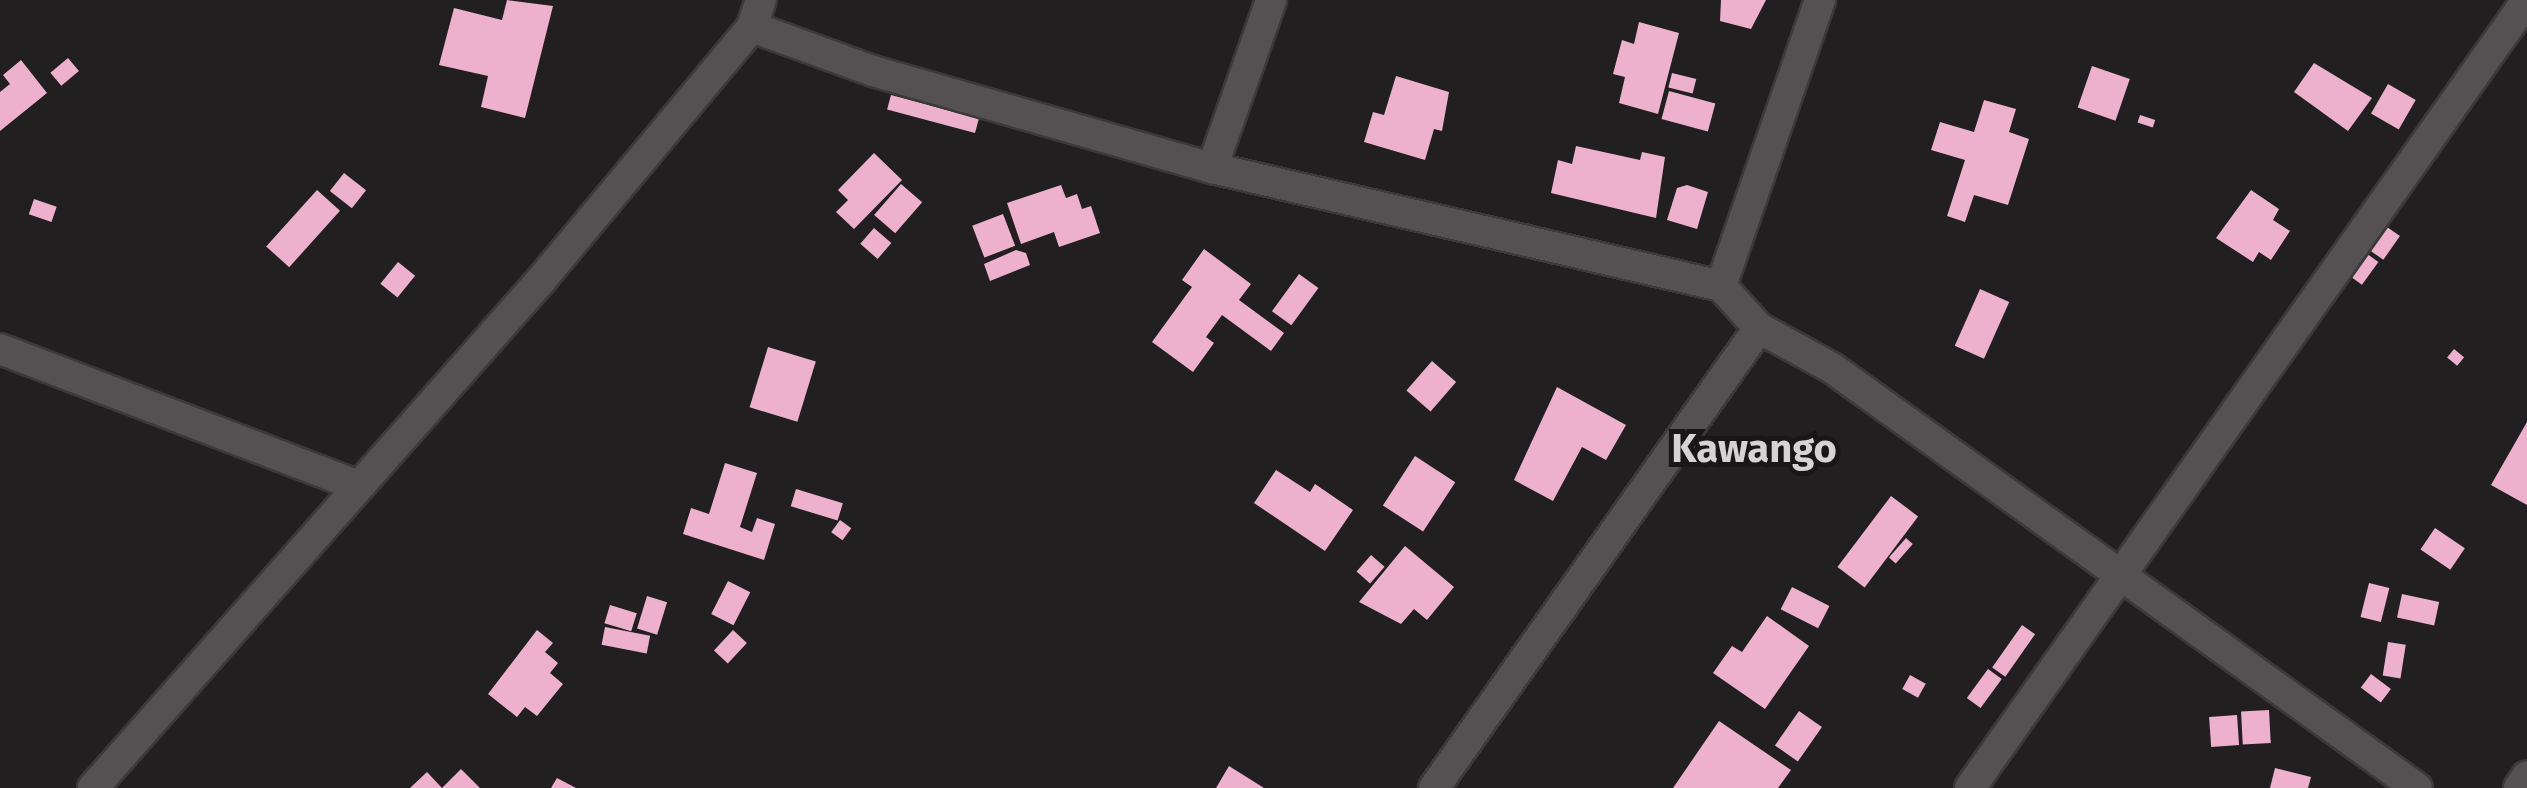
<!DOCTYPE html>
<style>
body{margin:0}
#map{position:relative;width:2527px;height:788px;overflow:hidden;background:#221f20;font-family:"Fira Sans",sans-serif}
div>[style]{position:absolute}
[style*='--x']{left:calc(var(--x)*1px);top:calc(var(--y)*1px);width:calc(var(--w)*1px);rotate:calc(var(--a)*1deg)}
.building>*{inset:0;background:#edb1ce;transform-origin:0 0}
.roads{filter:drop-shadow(2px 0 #3c393a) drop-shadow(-2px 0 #3c393a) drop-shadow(0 2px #3c393a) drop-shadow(0 -2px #3c393a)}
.minor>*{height:30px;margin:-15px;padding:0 15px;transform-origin:15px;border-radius:15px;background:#555152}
span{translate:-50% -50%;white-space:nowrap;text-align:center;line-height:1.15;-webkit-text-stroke:10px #191617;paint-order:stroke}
.quarter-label{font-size:40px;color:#d5d3d4;font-weight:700}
</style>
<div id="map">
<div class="building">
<div style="clip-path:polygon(507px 0,553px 6px,525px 118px,481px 107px,488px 76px,439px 65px,454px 8px,502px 20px)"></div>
<div style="clip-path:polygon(1721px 0,1766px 0,1751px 29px,1720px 21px)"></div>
<div style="clip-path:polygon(1639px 22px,1679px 33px,1658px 114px,1619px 103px,1625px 77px,1613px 74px,1622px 40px,1634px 44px)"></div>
<div style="left:68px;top:58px;width:17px;height:23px;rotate:50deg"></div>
<div style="clip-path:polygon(21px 60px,47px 93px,0 131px,0 92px,10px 84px,3px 75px)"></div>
<div style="clip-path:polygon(2314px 63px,2372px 98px,2348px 131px,2294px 92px)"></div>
<div style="left:2092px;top:66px;width:40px;height:44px;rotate:19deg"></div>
<div style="left:1672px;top:73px;width:25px;height:15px;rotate:14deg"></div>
<div style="clip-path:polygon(1396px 76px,1449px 92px,1442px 131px,1434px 129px,1425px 160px,1364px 142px,1373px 112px,1384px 115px)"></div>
<div style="left:2388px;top:84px;width:32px;height:34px;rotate:30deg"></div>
<div style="left:1669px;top:91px;width:48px;height:29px;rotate:15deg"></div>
<div style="left:891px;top:95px;width:91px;height:15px;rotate:15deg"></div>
<div style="clip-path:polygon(1984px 100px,2016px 109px,2009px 132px,2029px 139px,2008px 205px,1974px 195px,1965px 222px,1947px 216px,1965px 160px,1931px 150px,1940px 122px,1974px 132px)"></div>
<div style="left:2140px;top:115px;width:16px;height:8px;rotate:18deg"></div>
<div style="clip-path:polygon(1576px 146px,1640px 160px,1642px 152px,1665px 157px,1656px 218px,1551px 193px,1558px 160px,1572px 164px)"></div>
<div style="clip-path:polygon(874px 153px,902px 180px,854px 229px,836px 212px,848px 200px,838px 190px)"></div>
<div style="left:344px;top:173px;width:28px;height:23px;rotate:38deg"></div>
<div style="left:901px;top:184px;width:28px;height:41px;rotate:41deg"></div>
<div style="clip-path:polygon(1061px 185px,1066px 198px,1077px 194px,1082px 209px,1091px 206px,1100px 233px,1059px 247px,1054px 232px,1021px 244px,1007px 203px)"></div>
<div style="clip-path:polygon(1687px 185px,1708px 192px,1697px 229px,1667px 220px,1677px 188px)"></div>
<div style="left:317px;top:190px;width:31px;height:76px;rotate:42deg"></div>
<div style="clip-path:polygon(2251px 190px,2279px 209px,2273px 220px,2290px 231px,2271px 260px,2259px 252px,2253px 262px,2216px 238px)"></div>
<div style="left:34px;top:199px;width:24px;height:16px;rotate:19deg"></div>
<div style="left:1003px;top:214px;width:34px;height:33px;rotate:69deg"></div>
<div style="left:2377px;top:220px;width:28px;height:29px;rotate:35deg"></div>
<div style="left:874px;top:228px;width:23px;height:21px;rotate:41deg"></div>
<div style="left:2359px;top:248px;width:24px;height:28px;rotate:36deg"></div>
<div style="clip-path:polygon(1204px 249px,1251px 284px,1239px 300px,1284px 333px,1271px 351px,1222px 315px,1206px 337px,1214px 343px,1193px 372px,1152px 342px,1192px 287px,1182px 280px)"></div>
<div style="clip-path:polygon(1016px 250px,1026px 253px,1030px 265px,990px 281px,984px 264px)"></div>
<div style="left:398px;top:262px;width:22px;height:28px;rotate:39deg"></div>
<div style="left:1299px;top:274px;width:24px;height:46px;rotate:36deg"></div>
<div style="left:1980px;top:289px;width:32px;height:62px;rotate:24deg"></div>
<div style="left:768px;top:347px;width:50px;height:63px;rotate:17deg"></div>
<div style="left:2454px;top:349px;width:13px;height:11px;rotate:39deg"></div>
<div style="left:1432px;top:361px;width:32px;height:39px;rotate:41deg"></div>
<div style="clip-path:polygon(1557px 387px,1626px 425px,1606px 460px,1582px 447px,1553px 501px,1514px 480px)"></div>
<div style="clip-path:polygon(2527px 422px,2527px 505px,2491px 485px)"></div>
<div style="left:1415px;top:456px;width:48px;height:59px;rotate:33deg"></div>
<div style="clip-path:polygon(725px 463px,757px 473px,740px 527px,752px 532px,757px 518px,775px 524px,764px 560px,683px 534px,691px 508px,709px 514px)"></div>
<div style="clip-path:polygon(1276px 470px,1310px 492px,1315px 484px,1353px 510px,1325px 551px,1254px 503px)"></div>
<div style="left:796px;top:489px;width:49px;height:18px;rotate:17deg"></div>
<div style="left:1891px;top:496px;width:34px;height:89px;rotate:37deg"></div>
<div style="left:840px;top:520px;width:14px;height:15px;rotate:36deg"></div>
<div style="left:2435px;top:528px;width:36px;height:26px;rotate:34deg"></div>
<div style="left:1906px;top:538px;width:9px;height:26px;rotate:41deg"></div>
<div style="clip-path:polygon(1405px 546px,1454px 587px,1427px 620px,1414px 609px,1401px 624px,1359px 602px)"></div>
<div style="left:1371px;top:555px;width:18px;height:22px;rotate:41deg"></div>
<div style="left:728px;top:581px;width:25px;height:37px;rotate:27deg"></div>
<div style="left:2369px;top:583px;width:21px;height:35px;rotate:14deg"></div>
<div style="left:1792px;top:587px;width:42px;height:25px;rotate:27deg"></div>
<div style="left:2402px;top:594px;width:38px;height:24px;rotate:12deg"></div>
<div style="left:647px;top:596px;width:21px;height:34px;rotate:17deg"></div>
<div style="left:610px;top:605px;width:28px;height:19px;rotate:17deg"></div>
<div style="clip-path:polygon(1767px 616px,1809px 646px,1765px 709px,1713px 673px,1732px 646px,1742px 652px)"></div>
<div style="left:2022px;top:625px;width:16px;height:52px;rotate:35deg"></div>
<div style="left:605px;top:627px;width:46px;height:18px;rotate:11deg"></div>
<div style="clip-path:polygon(537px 630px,553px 643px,545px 652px,558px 663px,550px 673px,563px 684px,537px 716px,525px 707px,517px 717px,488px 694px)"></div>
<div style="left:733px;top:630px;width:19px;height:28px;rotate:43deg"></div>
<div style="left:2388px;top:642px;width:18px;height:34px;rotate:9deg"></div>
<div style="left:1988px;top:669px;width:17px;height:36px;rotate:36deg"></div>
<div style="left:2371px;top:674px;width:25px;height:17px;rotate:37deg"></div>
<div style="left:1910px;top:675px;width:18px;height:16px;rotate:29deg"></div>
<div style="left:2269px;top:710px;width:33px;height:28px;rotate:87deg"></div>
<div style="left:1799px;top:711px;width:28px;height:42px;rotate:35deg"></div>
<div style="left:2237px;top:715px;width:30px;height:28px;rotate:86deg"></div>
<div style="clip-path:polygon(1719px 721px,1791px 770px,1778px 788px,1673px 788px)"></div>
<div style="clip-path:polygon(1229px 766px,1264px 788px,1216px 788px)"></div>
<div style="clip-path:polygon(2275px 768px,2311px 777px,2308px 788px,2270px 788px)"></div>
<div style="clip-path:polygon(461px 769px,480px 788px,410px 788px,427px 772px,442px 788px)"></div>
<div style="clip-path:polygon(557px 778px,576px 788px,551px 788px)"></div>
</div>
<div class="roads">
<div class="minor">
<div style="--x:752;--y:27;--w:129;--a:20"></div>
<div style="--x:873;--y:71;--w:353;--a:16"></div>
<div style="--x:1212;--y:168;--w:522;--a:13.05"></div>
<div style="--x:1721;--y:286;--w:57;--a:47.9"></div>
<div style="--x:1759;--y:328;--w:83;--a:28.7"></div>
<div style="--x:1832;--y:368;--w:720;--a:35.68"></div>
<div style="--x:1212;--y:168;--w:178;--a:-70.6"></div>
<div style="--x:1721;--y:286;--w:303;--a:-70.9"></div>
<div style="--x:0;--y:349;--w:384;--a:20.9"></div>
<div style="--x:93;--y:788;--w:679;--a:-48.58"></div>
<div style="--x:542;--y:279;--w:328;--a:-50.2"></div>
<div style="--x:752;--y:27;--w:28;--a:-72"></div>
<div style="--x:1434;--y:788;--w:563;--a:-54.76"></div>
<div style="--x:1970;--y:788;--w:961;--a:-54.74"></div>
<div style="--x:2519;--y:788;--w:14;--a:-56"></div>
</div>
</div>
<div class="quarter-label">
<span style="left:1754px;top:449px">Kawango</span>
</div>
</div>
